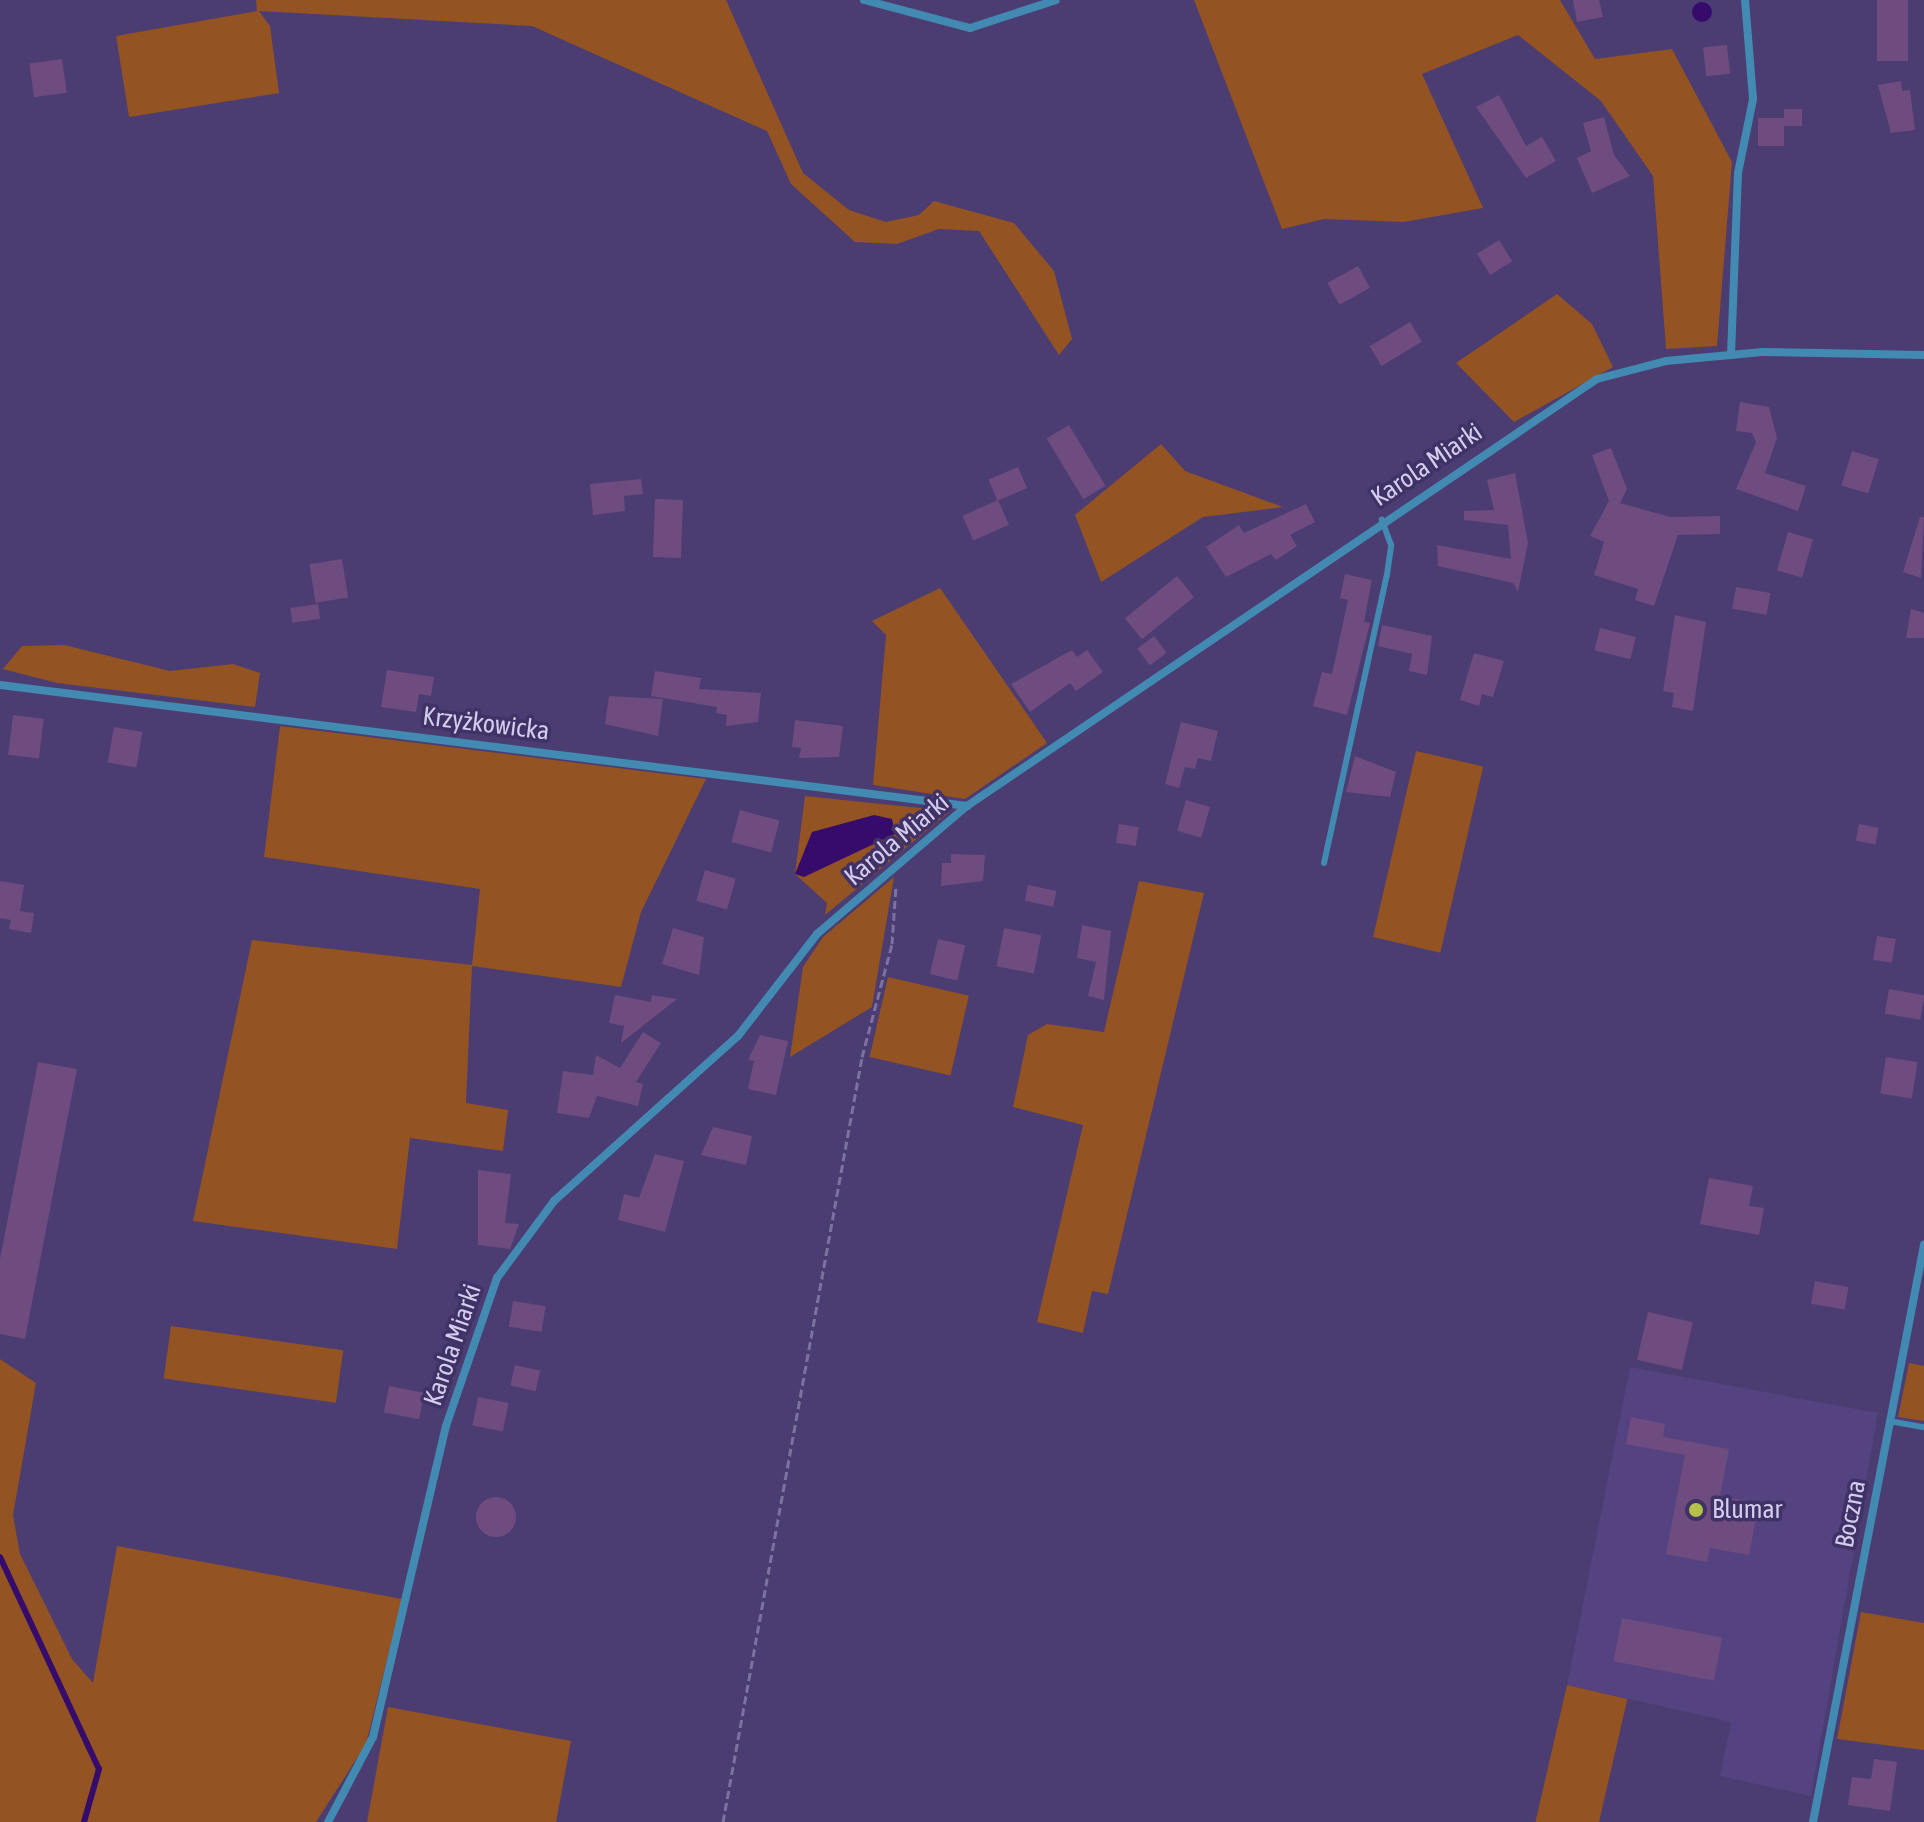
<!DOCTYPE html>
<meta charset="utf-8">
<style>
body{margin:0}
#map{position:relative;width:1924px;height:1822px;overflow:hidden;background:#4b3c72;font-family:"Asap Condensed",sans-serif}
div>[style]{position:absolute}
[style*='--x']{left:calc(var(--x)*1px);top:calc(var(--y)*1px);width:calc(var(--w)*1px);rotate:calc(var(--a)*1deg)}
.built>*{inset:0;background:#544380}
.green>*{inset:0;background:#945322;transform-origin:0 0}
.water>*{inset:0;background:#350c6c}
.round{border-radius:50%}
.stream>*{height:6px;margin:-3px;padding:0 3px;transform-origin:3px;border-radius:3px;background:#350c6c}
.building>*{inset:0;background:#6f4c7f;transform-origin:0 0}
.path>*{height:3px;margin-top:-1.5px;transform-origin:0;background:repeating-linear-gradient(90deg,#7d719f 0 8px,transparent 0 12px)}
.lane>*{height:6px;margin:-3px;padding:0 3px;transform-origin:3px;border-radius:3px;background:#428ab1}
.street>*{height:8px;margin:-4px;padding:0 4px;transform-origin:4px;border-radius:4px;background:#428ab1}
.dots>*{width:22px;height:22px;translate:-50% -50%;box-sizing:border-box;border:4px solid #403166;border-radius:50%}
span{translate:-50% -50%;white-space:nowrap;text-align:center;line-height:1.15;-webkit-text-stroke:7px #403166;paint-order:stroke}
.street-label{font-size:26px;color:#d3ccec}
.poi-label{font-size:26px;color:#d3ccec}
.left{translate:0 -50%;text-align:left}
</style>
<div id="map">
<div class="built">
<div style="clip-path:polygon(1630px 1367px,1878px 1413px,1811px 1796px,1720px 1776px,1731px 1722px,1567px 1685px)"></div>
</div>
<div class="green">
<div style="clip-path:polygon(256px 0,726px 0,803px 173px,849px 210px,886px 222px,919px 215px,934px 201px,1014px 223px,1054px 271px,1072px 339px,1059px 355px,979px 231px,939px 229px,897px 244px,855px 242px,791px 184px,767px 131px,532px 26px,259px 11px,270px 26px,279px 93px,129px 117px,116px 36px,257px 11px)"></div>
<div style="clip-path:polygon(1194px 0,1560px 0,1595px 59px,1672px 49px,1732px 162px,1717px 346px,1666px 349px,1653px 176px,1601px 101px,1518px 35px,1422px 74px,1483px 208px,1404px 222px,1324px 219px,1282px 229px)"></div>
<div style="clip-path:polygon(1557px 294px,1592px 324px,1613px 367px,1514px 422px,1456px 363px)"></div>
<div style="clip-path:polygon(1161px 444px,1185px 471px,1283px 507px,1203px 517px,1101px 582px,1075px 515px)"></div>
<div style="clip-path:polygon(940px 588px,1047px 743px,965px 799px,873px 785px,886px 635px,872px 621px)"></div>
<div style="clip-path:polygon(64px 645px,170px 671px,233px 664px,260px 673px,255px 707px,57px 683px,3px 669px,22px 646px)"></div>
<div style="clip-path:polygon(280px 726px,706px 779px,641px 912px,621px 987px,472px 966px,466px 1103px,508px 1110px,503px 1151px,410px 1138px,397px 1249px,193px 1221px,252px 940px,472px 965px,480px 889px,264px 857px)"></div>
<div style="left:1416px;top:751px;width:69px;height:191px;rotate:13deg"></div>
<div style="clip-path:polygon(805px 796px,872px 803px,950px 811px,825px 915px,827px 903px,795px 874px)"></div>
<div style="clip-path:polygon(894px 877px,872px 1007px,790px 1057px,803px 967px,823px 937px)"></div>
<div style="clip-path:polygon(1139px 881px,1204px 893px,1108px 1294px,1092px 1291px,1083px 1333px,1037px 1322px,1083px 1125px,1013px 1107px,1028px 1035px,1047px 1024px,1104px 1032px)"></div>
<div style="left:888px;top:977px;width:83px;height:82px;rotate:13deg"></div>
<div style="left:171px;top:1326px;width:174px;height:53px;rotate:8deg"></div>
<div style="clip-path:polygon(0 1359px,36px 1383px,13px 1515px,20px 1554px,72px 1659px,93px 1683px,117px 1546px,402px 1599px,366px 1744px,316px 1822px,0 1822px)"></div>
<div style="clip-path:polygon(1909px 1363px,1924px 1366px,1924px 1421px,1898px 1417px)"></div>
<div style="clip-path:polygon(1861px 1612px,1924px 1623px,1924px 1750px,1837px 1739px)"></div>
<div style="left:1567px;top:1685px;width:62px;height:140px;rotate:13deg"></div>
<div style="clip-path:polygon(388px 1707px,571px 1741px,556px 1822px,367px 1822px)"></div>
</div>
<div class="water">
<div class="round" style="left:1692px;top:2px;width:20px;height:20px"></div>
<div style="clip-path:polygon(874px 815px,892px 819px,895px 834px,804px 877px,795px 874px,812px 832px)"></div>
</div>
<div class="stream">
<div style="--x:0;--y:1557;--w:234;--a:65"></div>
<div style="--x:99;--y:1769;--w:55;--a:105.8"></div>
</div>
<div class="building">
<div style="clip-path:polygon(1573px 0,1599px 0,1603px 17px,1577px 22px)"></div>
<div style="left:1877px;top:0;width:31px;height:61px"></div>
<div style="left:1727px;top:45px;width:29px;height:24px;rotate:84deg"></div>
<div style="left:62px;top:59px;width:34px;height:33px;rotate:82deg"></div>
<div style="clip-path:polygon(1901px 81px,1902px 91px,1910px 90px,1915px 130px,1891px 133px,1878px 85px)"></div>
<div style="clip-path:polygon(1499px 95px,1526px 146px,1542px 137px,1556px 161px,1526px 178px,1476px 107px)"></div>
<div style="clip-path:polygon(1784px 109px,1802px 109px,1802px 126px,1784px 126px,1784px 146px,1758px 146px,1758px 118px,1784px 118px)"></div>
<div style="clip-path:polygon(1604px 117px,1614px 155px,1630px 176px,1592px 193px,1577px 158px,1591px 151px,1583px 123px)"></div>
<div style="left:1499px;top:240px;width:25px;height:26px;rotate:58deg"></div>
<div style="left:1358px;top:266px;width:25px;height:35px;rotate:61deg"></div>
<div style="left:1410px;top:322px;width:23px;height:47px;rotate:59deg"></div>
<div style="clip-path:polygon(1740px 402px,1769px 407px,1777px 438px,1765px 473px,1806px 486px,1798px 511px,1736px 489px,1756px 442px,1752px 433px,1736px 431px)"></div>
<div style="left:1069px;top:425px;width:71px;height:26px;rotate:59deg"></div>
<div style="clip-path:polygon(1611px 448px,1627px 489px,1620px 503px,1670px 517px,1720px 516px,1720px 534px,1678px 535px,1654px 606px,1635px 600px,1638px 589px,1594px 575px,1604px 542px,1590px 536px,1609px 501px,1592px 455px)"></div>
<div style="left:1852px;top:451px;width:28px;height:36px;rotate:17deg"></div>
<div style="left:1018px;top:467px;width:23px;height:32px;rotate:67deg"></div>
<div style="clip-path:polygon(1515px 473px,1528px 543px,1518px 592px,1513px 583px,1438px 566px,1437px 545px,1511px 559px,1508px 525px,1464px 520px,1464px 511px,1494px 510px,1487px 480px)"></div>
<div style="clip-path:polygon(641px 479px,643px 494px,624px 496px,625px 511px,593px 515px,590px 484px)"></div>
<div style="left:655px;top:499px;width:28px;height:58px;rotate:2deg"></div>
<div style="left:998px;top:500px;width:27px;height:39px;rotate:66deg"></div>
<div style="clip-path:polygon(1306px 504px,1315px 522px,1290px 535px,1297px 546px,1276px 560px,1271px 554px,1226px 577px,1206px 547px,1239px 525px,1244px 533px)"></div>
<div style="clip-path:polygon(1920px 517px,1924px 517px,1921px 578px,1903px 572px)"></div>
<div style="left:1788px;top:532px;width:26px;height:40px;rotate:16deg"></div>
<div style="left:342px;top:559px;width:39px;height:33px;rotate:81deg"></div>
<div style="clip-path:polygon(1345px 574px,1372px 580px,1364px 622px,1370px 623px,1347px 715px,1313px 706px,1322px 672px,1332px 674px,1348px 600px,1340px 598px)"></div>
<div style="left:1177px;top:576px;width:27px;height:67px;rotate:51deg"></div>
<div style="left:1736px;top:587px;width:35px;height:22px;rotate:10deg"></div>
<div style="left:318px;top:604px;width:15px;height:28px;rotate:82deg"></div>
<div style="clip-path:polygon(1911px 609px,1924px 613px,1924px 638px,1906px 638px)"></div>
<div style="clip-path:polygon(1675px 615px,1706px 622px,1693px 711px,1672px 707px,1674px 693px,1663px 691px)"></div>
<div style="clip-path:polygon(1382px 625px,1432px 636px,1427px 675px,1409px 671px,1412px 654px,1378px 646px)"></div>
<div style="left:1600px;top:628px;width:37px;height:23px;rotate:14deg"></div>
<div style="left:1154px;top:636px;width:21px;height:21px;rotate:53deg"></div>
<div style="clip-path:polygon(1072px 650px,1077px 657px,1087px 650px,1103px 672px,1076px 691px,1070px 683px,1030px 712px,1011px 684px)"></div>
<div style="clip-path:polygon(1474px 653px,1504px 661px,1493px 697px,1482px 694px,1479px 706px,1460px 700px)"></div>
<div style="clip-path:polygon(387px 670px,434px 677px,431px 696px,419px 694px,416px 712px,381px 707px)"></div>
<div style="clip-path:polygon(655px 671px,701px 678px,699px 689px,761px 693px,758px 722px,726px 726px,727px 715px,716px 713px,717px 707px,651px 696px)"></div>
<div style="clip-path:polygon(609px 696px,663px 699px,658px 736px,605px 724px)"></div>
<div style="left:13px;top:715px;width:31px;height:40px;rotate:7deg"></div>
<div style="clip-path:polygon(795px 720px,843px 726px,839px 757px,799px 758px,801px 748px,792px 747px)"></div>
<div style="clip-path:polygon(1181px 722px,1218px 731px,1211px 761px,1198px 758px,1195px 769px,1185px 767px,1179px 788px,1165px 784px)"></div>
<div style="left:114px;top:727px;width:29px;height:36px;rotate:10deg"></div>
<div style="clip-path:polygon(1355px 756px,1396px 772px,1390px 797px,1346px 792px)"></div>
<div style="left:1186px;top:800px;width:25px;height:32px;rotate:16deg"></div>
<div style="left:740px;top:810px;width:41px;height:33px;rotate:15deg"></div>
<div style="left:1119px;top:824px;width:20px;height:19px;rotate:9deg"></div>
<div style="left:1859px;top:824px;width:20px;height:17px;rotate:11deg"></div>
<div style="clip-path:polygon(951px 854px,985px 855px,983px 881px,941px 886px,942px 863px,951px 863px)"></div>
<div style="left:705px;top:870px;width:32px;height:32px;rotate:16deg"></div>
<div style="clip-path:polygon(0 881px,24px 885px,20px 911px,34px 913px,31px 933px,9px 929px,11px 920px,0 918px)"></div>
<div style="left:1028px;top:885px;width:29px;height:16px;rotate:12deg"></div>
<div style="clip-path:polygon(1082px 925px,1111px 931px,1104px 1000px,1088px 996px,1096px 962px,1077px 958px)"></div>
<div style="clip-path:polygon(673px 928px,704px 937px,699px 975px,662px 964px)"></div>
<div style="left:1004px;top:928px;width:38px;height:39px;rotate:11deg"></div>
<div style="left:1877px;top:936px;width:19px;height:24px;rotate:9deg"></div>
<div style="left:938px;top:939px;width:28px;height:36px;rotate:13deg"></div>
<div style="left:1889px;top:989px;width:36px;height:25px;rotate:10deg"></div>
<div style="clip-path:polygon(615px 995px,651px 1002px,652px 995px,677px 999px,621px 1043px,624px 1026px,609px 1023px)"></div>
<div style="clip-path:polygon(643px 1032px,661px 1043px,636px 1082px,643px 1084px,638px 1106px,597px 1096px,589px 1118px,557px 1113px,563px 1071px,593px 1075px,596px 1055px,620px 1068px)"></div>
<div style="clip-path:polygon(760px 1035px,788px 1041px,776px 1095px,748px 1089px,754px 1061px,748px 1060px)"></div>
<div style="left:1886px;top:1057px;width:32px;height:37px;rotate:9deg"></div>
<div style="clip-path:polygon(38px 1062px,77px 1069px,25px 1339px,0 1334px,0 1259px)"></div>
<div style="clip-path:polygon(713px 1127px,752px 1136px,746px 1165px,701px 1155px)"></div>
<div style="clip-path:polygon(655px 1154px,684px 1161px,665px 1232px,618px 1220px,624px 1194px,639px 1198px)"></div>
<div style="clip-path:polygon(478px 1170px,511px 1174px,505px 1223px,519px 1224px,510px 1249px,478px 1245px)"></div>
<div style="clip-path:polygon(1709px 1178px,1753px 1186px,1749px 1206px,1764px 1208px,1759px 1235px,1700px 1224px)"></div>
<div style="left:1815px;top:1281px;width:34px;height:23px;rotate:10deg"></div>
<div style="left:513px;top:1301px;width:33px;height:26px;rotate:9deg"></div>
<div style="left:1648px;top:1312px;width:46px;height:49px;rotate:13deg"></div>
<div style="left:515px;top:1365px;width:26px;height:21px;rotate:13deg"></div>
<div style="left:389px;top:1386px;width:36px;height:27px;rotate:11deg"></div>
<div style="left:478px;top:1397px;width:31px;height:29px;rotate:11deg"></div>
<div style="clip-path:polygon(1631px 1417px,1665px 1424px,1663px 1437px,1729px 1449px,1720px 1496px,1759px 1503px,1749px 1555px,1710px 1548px,1707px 1562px,1666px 1554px,1685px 1455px,1626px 1444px)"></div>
<div class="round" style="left:476px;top:1497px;width:40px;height:40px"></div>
<div style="left:1622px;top:1618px;width:102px;height:44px;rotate:11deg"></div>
<div style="clip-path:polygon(1874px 1759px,1897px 1762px,1890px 1811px,1848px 1805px,1852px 1777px,1871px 1779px)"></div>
</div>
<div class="path">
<div style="--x:723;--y:1822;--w:778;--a:-79.7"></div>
<div style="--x:862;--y:1057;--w:117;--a:-75.1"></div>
<div style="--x:892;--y:944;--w:58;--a:-86.1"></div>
</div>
<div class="lane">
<div style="--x:1324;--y:863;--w:295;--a:-77.7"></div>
<div style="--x:1387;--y:575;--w:30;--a:-82"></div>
<div style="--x:1391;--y:545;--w:27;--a:-110"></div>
<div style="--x:1889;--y:1421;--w:36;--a:10"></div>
</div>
<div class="street">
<div style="--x:864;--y:0;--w:110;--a:14.8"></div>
<div style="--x:970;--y:28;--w:90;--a:-18"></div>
<div style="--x:1731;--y:355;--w:182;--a:-87.8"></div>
<div style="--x:1738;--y:173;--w:76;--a:-78.5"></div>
<div style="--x:1753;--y:99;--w:99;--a:-94.6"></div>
<div style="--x:0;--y:685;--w:975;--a:7.13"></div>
<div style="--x:328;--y:1822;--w:96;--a:-62.1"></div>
<div style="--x:373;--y:1737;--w:319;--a:-76.8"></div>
<div style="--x:446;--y:1426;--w:157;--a:-71"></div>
<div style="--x:497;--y:1278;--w:96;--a:-53.5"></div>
<div style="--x:554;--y:1201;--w:247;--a:-41.9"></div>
<div style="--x:738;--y:1036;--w:129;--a:-52.2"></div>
<div style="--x:817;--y:934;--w:197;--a:-40.5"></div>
<div style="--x:967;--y:806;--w:761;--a:-34.13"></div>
<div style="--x:1597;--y:379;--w:71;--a:-14.6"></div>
<div style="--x:1666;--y:361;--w:97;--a:-5.3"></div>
<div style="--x:1763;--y:352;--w:161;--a:1.1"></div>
<div style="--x:1813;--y:1822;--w:588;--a:-79.11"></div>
</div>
<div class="dots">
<div style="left:1696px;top:1510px;background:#b6c149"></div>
</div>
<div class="street-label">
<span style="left:1427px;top:465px;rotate:-34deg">Karola Miarki</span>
<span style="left:486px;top:724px;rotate:7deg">Krzyżkowicka</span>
<span style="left:897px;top:840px;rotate:-40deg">Karola Miarki</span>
<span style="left:453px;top:1345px;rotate:-71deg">Karola Miarki</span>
<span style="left:1851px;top:1514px;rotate:-79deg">Boczna</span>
</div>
<div class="poi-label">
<span class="left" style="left:1712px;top:1510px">Blumar</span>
</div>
</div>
